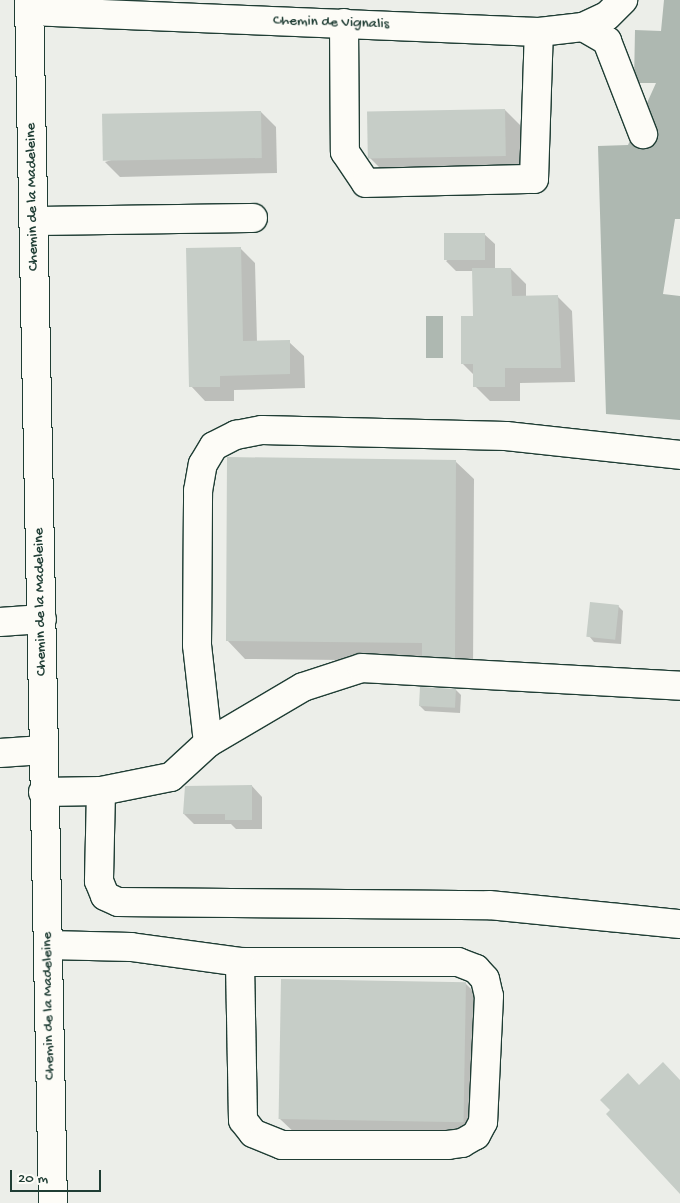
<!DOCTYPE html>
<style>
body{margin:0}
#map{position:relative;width:680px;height:1203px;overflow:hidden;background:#fdfcf7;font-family:"Gochi Hand",sans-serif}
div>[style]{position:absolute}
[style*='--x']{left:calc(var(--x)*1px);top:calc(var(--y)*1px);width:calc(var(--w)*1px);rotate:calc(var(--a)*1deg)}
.built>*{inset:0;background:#eceee9;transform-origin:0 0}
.water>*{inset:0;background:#aeb8b1;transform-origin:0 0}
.shadow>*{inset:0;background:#0003}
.building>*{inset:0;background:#c6cdc7;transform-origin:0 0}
.roads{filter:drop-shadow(1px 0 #1f3d34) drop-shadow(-1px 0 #1f3d34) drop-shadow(0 1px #1f3d34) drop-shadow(0 -1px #1f3d34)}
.minor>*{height:28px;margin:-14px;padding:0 14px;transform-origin:14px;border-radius:14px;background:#fdfcf7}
span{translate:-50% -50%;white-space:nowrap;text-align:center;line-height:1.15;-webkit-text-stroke:4px #fdfcf7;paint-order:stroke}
.street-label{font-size:15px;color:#1f3d34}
.scale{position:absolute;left:10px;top:1170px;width:91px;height:22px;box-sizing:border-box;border:2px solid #1f3d34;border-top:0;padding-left:6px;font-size:15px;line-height:18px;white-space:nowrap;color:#1f3d34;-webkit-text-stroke:4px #fdfcf7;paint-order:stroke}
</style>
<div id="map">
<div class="built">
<div style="left:0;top:0;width:680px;height:1203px"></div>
</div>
<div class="water">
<div style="clip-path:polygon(664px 0,680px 0,680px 219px,675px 219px,663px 294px,680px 296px,680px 420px,606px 414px,598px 146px,628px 145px,656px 83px,634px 83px,635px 30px,661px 31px)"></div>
<div style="left:426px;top:316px;width:17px;height:42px"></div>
</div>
<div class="shadow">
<div style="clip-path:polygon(505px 110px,520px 125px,521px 170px,384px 172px,369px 157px)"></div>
<div style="clip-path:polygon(261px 112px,276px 127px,277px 173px,120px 177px,105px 162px)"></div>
<div style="clip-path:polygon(484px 234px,495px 244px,495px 270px,511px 269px,526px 284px,526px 297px,557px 296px,572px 311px,575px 382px,520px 383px,520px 401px,490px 401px,475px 386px,474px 375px,462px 363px,474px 317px,473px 271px,456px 271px,446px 261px)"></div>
<div style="clip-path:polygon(240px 248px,255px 263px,257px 342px,289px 342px,304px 356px,305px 388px,234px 390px,234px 401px,205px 401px,191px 386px)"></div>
<div style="clip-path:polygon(455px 461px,474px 479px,473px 676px,428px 661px,245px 659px,227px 640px)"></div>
<div style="clip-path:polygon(618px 606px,623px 611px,621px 644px,594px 642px,589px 636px)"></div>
<div style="clip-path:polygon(456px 690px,461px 695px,460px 713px,425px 711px,420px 706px)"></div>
<div style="clip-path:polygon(252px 786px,262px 797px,262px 829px,236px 829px,231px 824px,194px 824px,184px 814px)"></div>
<div style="clip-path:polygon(465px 983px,484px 1002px,482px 1140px,299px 1137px,280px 1119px)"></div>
</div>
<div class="building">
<div style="left:505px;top:109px;width:47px;height:138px;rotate:89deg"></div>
<div style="left:261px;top:111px;width:47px;height:159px;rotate:89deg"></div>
<div style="left:485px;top:233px;width:27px;height:41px;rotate:90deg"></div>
<div style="clip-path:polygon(241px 247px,243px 341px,290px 340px,290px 374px,220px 376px,220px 387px,189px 387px,186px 248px)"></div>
<div style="clip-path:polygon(472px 268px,511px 268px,512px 296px,558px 295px,561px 368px,505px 368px,505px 387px,473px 387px,473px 364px,461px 364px,461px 316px,473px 316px)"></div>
<div style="clip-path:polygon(227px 457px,456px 460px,455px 658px,422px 656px,422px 643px,226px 641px)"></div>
<div style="left:590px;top:602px;width:29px;height:35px;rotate:6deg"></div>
<div style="left:420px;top:687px;width:36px;height:19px;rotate:3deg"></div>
<div style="clip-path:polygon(252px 785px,252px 820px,225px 820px,225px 814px,183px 814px,185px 786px)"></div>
<div style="left:281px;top:979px;width:185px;height:140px;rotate:1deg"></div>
<div style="clip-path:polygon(663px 1062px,680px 1080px,680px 1194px,606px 1114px,610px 1110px,600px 1100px,628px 1073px,639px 1085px)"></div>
</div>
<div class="roads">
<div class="minor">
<div style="--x:29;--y:0;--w:1203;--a:88.86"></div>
<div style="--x:29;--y:11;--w:510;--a:2.36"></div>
<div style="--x:539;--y:32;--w:44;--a:-6.5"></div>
<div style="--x:583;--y:27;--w:26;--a:-25"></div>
<div style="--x:607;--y:16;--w:23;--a:-45"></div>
<div style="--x:344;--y:23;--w:129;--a:89.6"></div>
<div style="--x:345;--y:152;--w:37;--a:56"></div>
<div style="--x:366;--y:183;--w:168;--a:-1.4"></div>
<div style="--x:534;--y:179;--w:147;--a:-88.1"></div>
<div style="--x:583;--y:27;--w:28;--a:30"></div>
<div style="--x:607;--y:41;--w:100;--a:68.8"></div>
<div style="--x:34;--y:221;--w:219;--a:-0.8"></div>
<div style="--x:0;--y:622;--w:42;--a:-4.1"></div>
<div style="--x:208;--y:743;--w:110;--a:-30.5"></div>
<div style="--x:303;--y:687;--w:62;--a:-17.9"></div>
<div style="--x:362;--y:668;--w:319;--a:3.2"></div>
<div style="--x:0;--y:753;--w:43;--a:-4"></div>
<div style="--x:101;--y:791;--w:90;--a:91.3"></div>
<div style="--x:99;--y:881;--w:16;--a:68"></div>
<div style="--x:105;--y:896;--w:14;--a:25"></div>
<div style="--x:118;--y:902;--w:371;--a:0.5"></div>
<div style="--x:489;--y:905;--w:192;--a:5.7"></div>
<div style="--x:43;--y:792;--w:58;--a:-1"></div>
<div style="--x:101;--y:791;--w:71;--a:-11.3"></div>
<div style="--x:171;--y:777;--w:50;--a:-42.6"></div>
<div style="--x:208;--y:743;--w:99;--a:-96.4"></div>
<div style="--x:197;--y:645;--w:154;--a:-89.6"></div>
<div style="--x:198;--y:491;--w:27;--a:-80"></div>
<div style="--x:203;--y:464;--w:21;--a:-59"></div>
<div style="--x:214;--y:446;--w:25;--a:-27"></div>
<div style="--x:236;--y:435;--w:26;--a:-11"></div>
<div style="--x:262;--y:430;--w:244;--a:1.4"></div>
<div style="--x:506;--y:436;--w:175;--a:6.2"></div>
<div style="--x:48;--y:945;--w:83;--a:1.4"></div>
<div style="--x:131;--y:947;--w:110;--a:7.8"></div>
<div style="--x:240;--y:962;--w:218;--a:0"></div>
<div style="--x:458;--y:962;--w:19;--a:21"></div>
<div style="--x:476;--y:969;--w:13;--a:48"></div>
<div style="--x:485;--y:979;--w:17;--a:77"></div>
<div style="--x:489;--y:996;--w:126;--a:92.7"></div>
<div style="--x:483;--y:1122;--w:15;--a:118"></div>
<div style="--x:476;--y:1135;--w:16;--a:150"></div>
<div style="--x:462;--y:1143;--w:14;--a:172"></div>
<div style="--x:448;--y:1145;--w:166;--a:180"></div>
<div style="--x:282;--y:1145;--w:31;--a:-158"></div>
<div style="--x:253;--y:1133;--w:16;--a:-128"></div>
<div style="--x:243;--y:1120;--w:158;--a:-91.1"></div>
</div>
</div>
<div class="street-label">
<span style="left:331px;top:23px;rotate:2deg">Chemin de Vignalis</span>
<span style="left:33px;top:197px;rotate:-91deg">Chemin de la Madeleine</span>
<span style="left:41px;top:602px;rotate:-91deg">Chemin de la Madeleine</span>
<span style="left:49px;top:1006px;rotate:-91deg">Chemin de la Madeleine</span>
</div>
<div class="scale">20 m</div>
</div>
